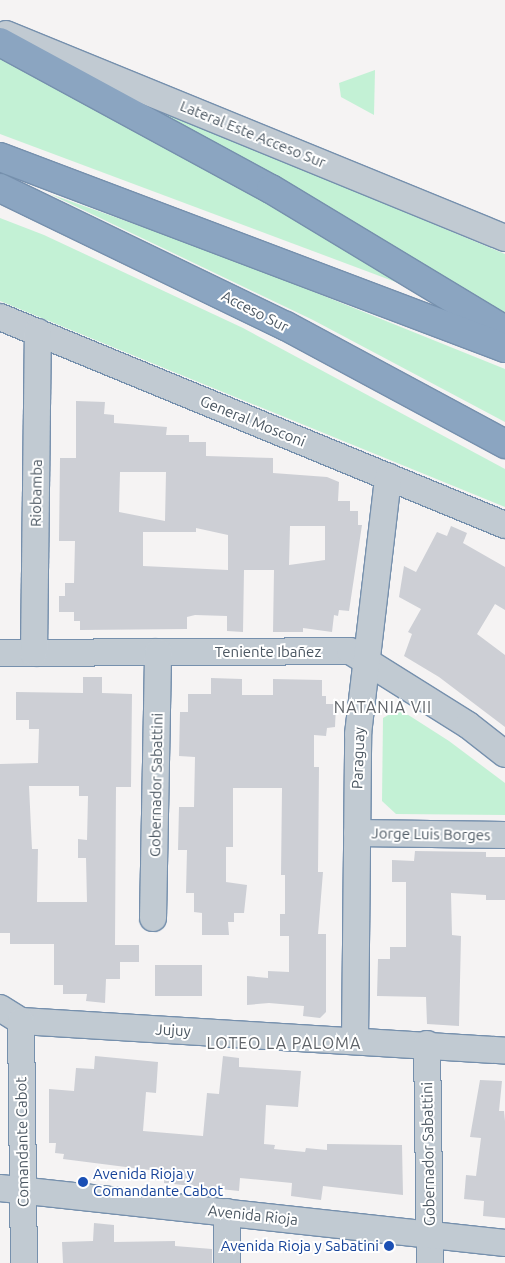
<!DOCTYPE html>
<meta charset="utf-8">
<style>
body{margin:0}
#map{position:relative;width:505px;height:1263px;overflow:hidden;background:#f5f3f3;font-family:Ubuntu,sans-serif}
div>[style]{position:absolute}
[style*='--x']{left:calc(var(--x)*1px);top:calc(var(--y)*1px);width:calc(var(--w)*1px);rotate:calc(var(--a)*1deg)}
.green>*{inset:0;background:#c3f1d5}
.building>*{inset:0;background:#cdcfd5;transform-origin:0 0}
.roads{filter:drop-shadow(1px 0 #7690ad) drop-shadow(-1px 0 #7690ad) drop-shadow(0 1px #7690ad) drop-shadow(0 -1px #7690ad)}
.minor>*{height:26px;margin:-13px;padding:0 13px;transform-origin:13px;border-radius:13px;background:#c1cad2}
.highway>*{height:28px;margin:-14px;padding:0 14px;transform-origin:14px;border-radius:14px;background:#8ba5c1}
.dots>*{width:14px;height:14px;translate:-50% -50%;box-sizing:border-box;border:2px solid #fff;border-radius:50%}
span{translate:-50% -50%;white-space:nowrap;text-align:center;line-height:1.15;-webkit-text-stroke:4px #fff;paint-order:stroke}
.street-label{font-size:15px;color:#4a5661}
.transit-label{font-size:15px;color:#164399}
.left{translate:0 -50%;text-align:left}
.right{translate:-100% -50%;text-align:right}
.neighbourhood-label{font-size:16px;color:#5f6368;letter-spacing:1px}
</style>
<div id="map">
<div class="green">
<div style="clip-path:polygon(0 52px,114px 108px,409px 287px,0 134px)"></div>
<div style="clip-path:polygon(375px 70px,374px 115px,341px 97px,339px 83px)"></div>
<div style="clip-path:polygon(167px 113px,505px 254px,505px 313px,201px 137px,166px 115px)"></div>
<div style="clip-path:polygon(50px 194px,230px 258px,505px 369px,505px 422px,313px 320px)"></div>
<div style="clip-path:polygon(0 218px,44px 235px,243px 328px,505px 469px,505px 507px,0 301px)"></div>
<div style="clip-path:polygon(399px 709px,449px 741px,505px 783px,505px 815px,396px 814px,382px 801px,383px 718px)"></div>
</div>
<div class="building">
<div style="clip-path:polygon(evenodd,76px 401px,105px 402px,104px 414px,114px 415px,114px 423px,167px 427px,166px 435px,189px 435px,189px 442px,206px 442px,206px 456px,273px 458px,273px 473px,327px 477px,339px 482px,338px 501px,350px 501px,350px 511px,358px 511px,358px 525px,362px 525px,349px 611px,339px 610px,338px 616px,334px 615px,332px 632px,303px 628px,303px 632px,273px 632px,274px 570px,244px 570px,243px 632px,227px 631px,227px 616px,195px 615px,187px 617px,187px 629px,80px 630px,80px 621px,74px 621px,74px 612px,59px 612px,59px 596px,65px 596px,65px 583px,74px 583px,75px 541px,59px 541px,60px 458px,76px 458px,76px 401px,120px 472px,166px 472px,165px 521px,119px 512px,120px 472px,76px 401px,290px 526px,325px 526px,325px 560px,289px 565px,290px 526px,76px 401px,196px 528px,228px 535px,228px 570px,143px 566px,143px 532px,196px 532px,196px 528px)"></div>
<div style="clip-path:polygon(451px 526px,467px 533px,463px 543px,505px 567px,505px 610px,495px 604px,477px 634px,505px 655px,505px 727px,439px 677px,404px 656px,412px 634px,408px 632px,421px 609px,399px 597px,404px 566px,416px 572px,437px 532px,447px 536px)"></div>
<div style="clip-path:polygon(evenodd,83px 677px,102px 677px,102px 693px,132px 694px,131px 787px,116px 787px,115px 945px,139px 945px,139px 962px,120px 962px,120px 979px,106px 979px,105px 1003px,86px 1001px,87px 994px,63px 994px,63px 985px,54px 985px,54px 944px,10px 944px,10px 933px,0 933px,0 764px,38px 763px,39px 729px,29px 729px,29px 720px,16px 720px,16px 692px,83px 693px,83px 677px,29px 786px,79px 786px,79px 796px,88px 796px,87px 840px,78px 839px,78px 858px,86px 858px,87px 902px,37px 902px,38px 849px,32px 849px,29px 786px)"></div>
<div style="clip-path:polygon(211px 678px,242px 679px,242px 695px,273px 695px,273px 679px,322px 680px,322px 696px,326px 696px,326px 704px,336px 704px,335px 727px,327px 728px,326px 736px,314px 735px,314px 767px,319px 767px,318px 872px,323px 872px,318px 934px,326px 934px,326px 1012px,320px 1018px,303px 1016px,304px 1006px,269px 1003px,247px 1005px,247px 976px,268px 978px,268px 971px,289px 972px,289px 936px,280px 936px,280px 914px,285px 914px,285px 875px,281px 875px,282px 788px,233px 788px,233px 847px,226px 847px,226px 882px,247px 885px,244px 913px,234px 913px,234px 922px,228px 922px,229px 935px,202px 935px,202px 913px,194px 912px,194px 893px,186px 893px,187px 850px,178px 850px,179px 807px,194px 807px,195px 757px,179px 756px,180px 712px,188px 712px,188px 694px,211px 694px)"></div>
<div style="clip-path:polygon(415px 851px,486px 852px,486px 857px,505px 857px,505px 900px,486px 900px,486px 895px,451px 893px,452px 935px,461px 936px,459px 1026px,427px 1024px,426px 997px,377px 996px,378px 959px,390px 959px,390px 947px,406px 947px,406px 882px,392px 882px,392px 860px,414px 861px)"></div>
<div style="left:155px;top:965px;width:47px;height:31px"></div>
<div style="clip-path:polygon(95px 1056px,158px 1062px,156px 1093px,146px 1092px,143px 1131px,203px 1136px,207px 1093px,219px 1094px,223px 1056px,239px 1058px,239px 1067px,301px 1071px,298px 1107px,266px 1105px,264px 1144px,275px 1145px,274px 1149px,305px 1152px,306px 1148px,327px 1150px,327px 1144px,402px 1145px,403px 1195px,323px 1186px,321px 1200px,313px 1199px,291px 1196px,292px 1183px,240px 1178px,239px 1191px,164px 1183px,165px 1172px,63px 1159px,64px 1154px,55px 1153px,56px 1143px,49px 1143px,49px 1089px,74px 1091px,76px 1068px,94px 1069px)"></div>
<div style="clip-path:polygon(480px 1080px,502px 1081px,499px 1111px,504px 1111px,505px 1121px,505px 1218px,483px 1216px,484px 1201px,464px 1199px,466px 1175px,476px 1176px,481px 1138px,470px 1137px)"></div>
<div style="clip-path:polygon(94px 1223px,114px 1225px,114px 1242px,175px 1241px,175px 1246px,212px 1249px,212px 1263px,63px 1263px,62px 1242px,93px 1241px)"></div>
</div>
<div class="roads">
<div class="minor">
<div style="--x:6;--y:34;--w:539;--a:22.24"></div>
<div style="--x:0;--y:317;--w:546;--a:22.39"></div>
<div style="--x:0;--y:653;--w:350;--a:-0.3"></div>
<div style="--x:350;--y:651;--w:139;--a:32.1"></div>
<div style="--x:468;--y:725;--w:47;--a:38.1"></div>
<div style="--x:34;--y:653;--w:321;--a:-89.3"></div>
<div style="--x:357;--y:833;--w:148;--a:0.8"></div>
<div style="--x:153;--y:918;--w:266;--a:-88.9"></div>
<div style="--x:0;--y:1008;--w:25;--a:32"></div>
<div style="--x:21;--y:1021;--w:485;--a:3.5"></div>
<div style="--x:21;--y:1021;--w:242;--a:89.3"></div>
<div style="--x:355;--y:1040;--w:306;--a:-89.4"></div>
<div style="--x:358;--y:734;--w:259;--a:-83.3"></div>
<div style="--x:427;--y:1044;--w:219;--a:89.2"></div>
<div style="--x:0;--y:1188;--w:508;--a:6.22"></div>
<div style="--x:227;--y:1212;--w:51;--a:90"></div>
</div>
<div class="highway">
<div style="--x:0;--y:42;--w:308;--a:28.5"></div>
<div style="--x:271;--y:189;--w:273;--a:31.1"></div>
<div style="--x:0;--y:157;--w:540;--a:20.72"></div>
<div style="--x:0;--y:188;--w:318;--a:25.8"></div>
<div style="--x:286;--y:326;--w:249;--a:28.3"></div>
</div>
</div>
<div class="dots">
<div style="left:83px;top:1182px;background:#1a4fb4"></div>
<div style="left:389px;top:1246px;background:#1a4fb4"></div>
</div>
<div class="street-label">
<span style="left:253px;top:134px;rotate:22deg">Lateral Este Acceso Sur</span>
<span style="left:255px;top:311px;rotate:27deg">Acceso Sur</span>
<span style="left:253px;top:421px;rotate:22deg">General Mosconi</span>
<span style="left:36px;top:493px;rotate:-89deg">Riobamba</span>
<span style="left:268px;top:652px">Teniente Ibañez</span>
<span style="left:358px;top:758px;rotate:-88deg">Paraguay</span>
<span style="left:156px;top:785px;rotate:-89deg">Gobernador Sabattini</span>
<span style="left:431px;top:834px;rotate:1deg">Jorge Luis Borges</span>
<span style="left:173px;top:1030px;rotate:3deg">Jujuy</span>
<span style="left:22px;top:1142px;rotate:-91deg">Comandante Cabot</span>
<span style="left:428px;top:1154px;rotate:-91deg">Gobernador Sabattini</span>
<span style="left:253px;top:1215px;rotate:6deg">Avenida Rioja</span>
</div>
<div class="transit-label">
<span class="left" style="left:93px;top:1182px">Avenida Rioja y<br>Comandante Cabot</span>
<span class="right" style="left:379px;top:1246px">Avenida Rioja y Sabatini</span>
</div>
<div class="neighbourhood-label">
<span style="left:383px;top:707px">NATANIA VII</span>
<span style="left:284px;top:1043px">LOTEO LA PALOMA</span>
</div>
</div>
